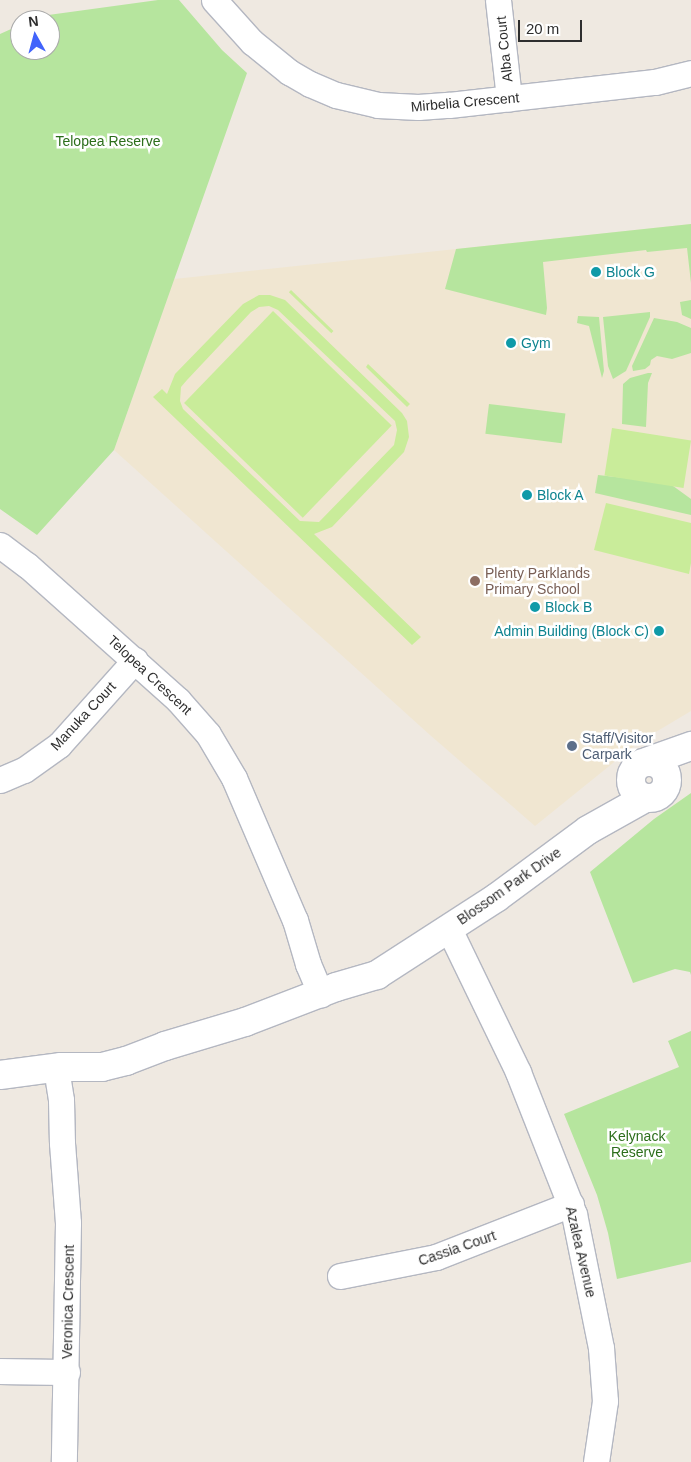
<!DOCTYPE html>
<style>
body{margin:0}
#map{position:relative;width:691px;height:1462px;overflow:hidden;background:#efe9e1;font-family:Arial,sans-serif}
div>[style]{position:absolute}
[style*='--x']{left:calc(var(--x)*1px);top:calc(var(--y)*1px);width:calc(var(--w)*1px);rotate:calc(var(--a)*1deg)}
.education>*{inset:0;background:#f0e6d1}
.green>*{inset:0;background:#b6e59e;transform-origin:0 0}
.pitch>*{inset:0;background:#c9ec9a;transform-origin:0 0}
.roads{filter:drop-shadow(1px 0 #b4b7c1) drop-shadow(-1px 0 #b4b7c1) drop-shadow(0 1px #b4b7c1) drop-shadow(0 -1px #b4b7c1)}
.minor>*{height:25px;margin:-12.5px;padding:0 12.5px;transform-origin:12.5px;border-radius:12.5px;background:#fff}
.tertiary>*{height:28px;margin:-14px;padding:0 14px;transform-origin:14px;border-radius:14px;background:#fff}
.tertiary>.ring{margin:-14px;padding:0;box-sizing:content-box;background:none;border:28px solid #fff;border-radius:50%}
.dots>*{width:14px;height:14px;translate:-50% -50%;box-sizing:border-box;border:2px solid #fff;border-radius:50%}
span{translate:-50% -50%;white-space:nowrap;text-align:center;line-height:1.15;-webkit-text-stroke:5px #fff;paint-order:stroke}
.street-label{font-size:14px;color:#2e2e2e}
.park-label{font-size:14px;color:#2c6e1b}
.culture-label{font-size:14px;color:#0d838f}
.left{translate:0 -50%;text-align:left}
.right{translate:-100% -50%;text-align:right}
.education-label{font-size:14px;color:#785e54}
.service-label{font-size:14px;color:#4e5e75}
.north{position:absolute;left:10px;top:10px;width:50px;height:50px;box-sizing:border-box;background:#fff;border:1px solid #ababab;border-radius:50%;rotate:353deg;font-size:14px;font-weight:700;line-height:20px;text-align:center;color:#2e2e2e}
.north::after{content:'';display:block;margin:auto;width:18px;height:22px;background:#4264fb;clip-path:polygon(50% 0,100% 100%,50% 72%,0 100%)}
.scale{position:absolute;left:518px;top:20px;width:64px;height:22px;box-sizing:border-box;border:2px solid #2e2e2e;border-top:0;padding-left:6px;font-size:15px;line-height:18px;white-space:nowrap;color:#2e2e2e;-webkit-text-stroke:4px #fff;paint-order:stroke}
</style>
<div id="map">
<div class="education">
<div style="clip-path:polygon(691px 224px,691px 711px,639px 742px,535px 826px,430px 735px,114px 450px,174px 279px)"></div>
</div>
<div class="green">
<div style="clip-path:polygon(158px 0,179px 0,222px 50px,247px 73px,114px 450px,37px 535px,0 509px,0 34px,20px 25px,20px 50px,50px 50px,50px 20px,31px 20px,41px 16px)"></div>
<div style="clip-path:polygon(691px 224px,691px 283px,687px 248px,647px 252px,646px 250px,543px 262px,547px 308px,546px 315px,445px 289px,456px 249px)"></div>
<div style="clip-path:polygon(691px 300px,691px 319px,682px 315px,680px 302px)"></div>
<div style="clip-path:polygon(650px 312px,650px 317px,626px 371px,613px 379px,608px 366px,603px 317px)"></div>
<div style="clip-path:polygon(578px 316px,599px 317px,604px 371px,602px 378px,589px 326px,577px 323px)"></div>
<div style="clip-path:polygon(654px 318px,677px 322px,691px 328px,691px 353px,672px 359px,657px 356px,651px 360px,650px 365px,645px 369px,633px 371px,632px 366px)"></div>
<div style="clip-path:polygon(648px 373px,652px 373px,648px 383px,646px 427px,622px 424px,623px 384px,630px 378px)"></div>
<div style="left:489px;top:404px;width:77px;height:30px;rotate:7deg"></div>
<div style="clip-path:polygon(598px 475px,669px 483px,691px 499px,691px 515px,595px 493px)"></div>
<div style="clip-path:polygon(691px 793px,691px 975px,690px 972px,675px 969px,633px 983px,590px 872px,654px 819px)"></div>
<div style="clip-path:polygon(691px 1031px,691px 1262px,617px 1279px,608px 1233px,597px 1195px,564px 1114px,679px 1067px,668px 1041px)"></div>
</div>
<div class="pitch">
<div style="left:291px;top:290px;width:59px;height:3px;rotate:44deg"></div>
<div style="clip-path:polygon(evenodd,259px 295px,270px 295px,285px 300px,402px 413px,407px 421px,409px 437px,404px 452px,332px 527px,314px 534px,421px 637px,412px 645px,153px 397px,162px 389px,167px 394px,175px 374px,243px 304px,259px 295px,269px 306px,278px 310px,395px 421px,397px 430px,394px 445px,319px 522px,300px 521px,183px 409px,180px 401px,181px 387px,187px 380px,251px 312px,259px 307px,269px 306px)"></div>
<div style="left:273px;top:311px;width:165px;height:128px;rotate:44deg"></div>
<div style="clip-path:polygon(368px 364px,410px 404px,407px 407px,366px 367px)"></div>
<div style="left:612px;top:428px;width:80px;height:48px;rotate:9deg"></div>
<div style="clip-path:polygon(606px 503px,691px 523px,691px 563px,689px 574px,594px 550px)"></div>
</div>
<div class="roads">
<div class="minor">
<div style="--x:214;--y:0;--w:57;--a:47.9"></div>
<div style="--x:252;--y:42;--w:48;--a:39"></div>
<div style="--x:289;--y:72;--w:24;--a:30"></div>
<div style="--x:310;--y:84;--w:28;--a:23"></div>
<div style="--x:336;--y:95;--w:43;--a:13.4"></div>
<div style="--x:378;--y:105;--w:40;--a:2.9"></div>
<div style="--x:418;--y:107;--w:31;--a:-4"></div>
<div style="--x:449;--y:105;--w:207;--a:-6.4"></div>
<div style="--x:655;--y:82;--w:37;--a:-14"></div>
<div style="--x:498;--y:0;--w:99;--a:83.6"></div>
<div style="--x:0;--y:545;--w:34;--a:37"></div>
<div style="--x:27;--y:565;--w:203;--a:41.8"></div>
<div style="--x:178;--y:700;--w:45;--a:48.6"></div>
<div style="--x:208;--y:734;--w:51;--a:59.4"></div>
<div style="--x:234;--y:778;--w:155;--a:66.8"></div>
<div style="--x:295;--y:920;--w:46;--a:73.5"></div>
<div style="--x:308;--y:964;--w:33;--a:67"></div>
<div style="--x:0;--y:780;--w:26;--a:-23"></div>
<div style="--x:24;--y:770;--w:43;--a:-35.5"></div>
<div style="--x:59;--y:745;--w:114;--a:-48.2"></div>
<div style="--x:449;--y:929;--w:159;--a:64.2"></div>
<div style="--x:518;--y:1072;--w:153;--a:68.5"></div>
<div style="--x:574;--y:1214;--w:137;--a:78.6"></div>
<div style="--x:601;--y:1348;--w:53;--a:85.7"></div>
<div style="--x:605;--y:1401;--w:62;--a:98.4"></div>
<div style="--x:56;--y:1068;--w:32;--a:81"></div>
<div style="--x:61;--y:1100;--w:43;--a:88.7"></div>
<div style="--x:62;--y:1143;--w:80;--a:85.7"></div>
<div style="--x:68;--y:1223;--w:239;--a:91"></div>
<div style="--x:340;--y:1276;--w:98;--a:-11.2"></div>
<div style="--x:436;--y:1257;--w:145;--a:-21.4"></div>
<div style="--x:0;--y:1371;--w:67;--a:0.9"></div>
</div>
<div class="tertiary">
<div style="--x:649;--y:761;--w:45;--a:-19.7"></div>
<div class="ring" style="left:631px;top:762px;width:8px;height:8px"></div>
<div style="--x:0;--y:1075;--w:62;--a:-7.5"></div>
<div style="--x:61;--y:1067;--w:41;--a:0"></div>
<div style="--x:102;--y:1067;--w:25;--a:-14"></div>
<div style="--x:126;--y:1061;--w:42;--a:-21"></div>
<div style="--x:165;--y:1046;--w:84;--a:-16.7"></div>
<div style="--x:245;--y:1022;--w:97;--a:-21"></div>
<div style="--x:336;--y:987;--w:43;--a:-16.3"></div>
<div style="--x:377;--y:975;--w:142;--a:-32.9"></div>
<div style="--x:496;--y:898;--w:114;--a:-36.5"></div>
<div style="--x:588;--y:830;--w:65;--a:-29.3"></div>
</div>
</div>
<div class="dots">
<div style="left:596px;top:272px;background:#0f9aa8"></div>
<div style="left:511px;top:343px;background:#0f9aa8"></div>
<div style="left:527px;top:495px;background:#0f9aa8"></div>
<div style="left:475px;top:581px;background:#8d6e63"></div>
<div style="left:535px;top:607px;background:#0f9aa8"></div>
<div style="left:659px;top:631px;background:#0f9aa8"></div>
<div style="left:572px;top:746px;background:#5c6f8a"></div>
</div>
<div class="street-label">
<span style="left:504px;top:49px;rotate:-96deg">Alba Court</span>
<span style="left:465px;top:102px;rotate:-5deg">Mirbelia Crescent</span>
<span style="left:150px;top:675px;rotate:43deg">Telopea Crescent</span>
<span style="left:83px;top:716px;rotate:-47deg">Manuka Court</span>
<span style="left:509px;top:886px;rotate:-35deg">Blossom Park Drive</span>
<span style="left:457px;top:1248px;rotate:-19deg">Cassia Court</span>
<span style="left:581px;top:1252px;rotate:77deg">Azalea Avenue</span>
<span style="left:68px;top:1302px;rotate:-89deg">Veronica Crescent</span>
</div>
<div class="park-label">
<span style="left:108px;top:141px">Telopea Reserve</span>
<span style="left:637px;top:1144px">Kelynack<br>Reserve</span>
</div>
<div class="culture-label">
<span class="left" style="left:606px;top:272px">Block G</span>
<span class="left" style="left:521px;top:343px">Gym</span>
<span class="left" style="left:537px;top:495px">Block A</span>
<span class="left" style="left:545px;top:607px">Block B</span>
<span class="right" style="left:649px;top:631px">Admin Building (Block C)</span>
</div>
<div class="education-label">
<span class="left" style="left:485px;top:581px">Plenty Parklands<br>Primary School</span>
</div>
<div class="service-label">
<span class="left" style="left:582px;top:746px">Staff/Visitor<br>Carpark</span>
</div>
<div class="north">N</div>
<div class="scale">20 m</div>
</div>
